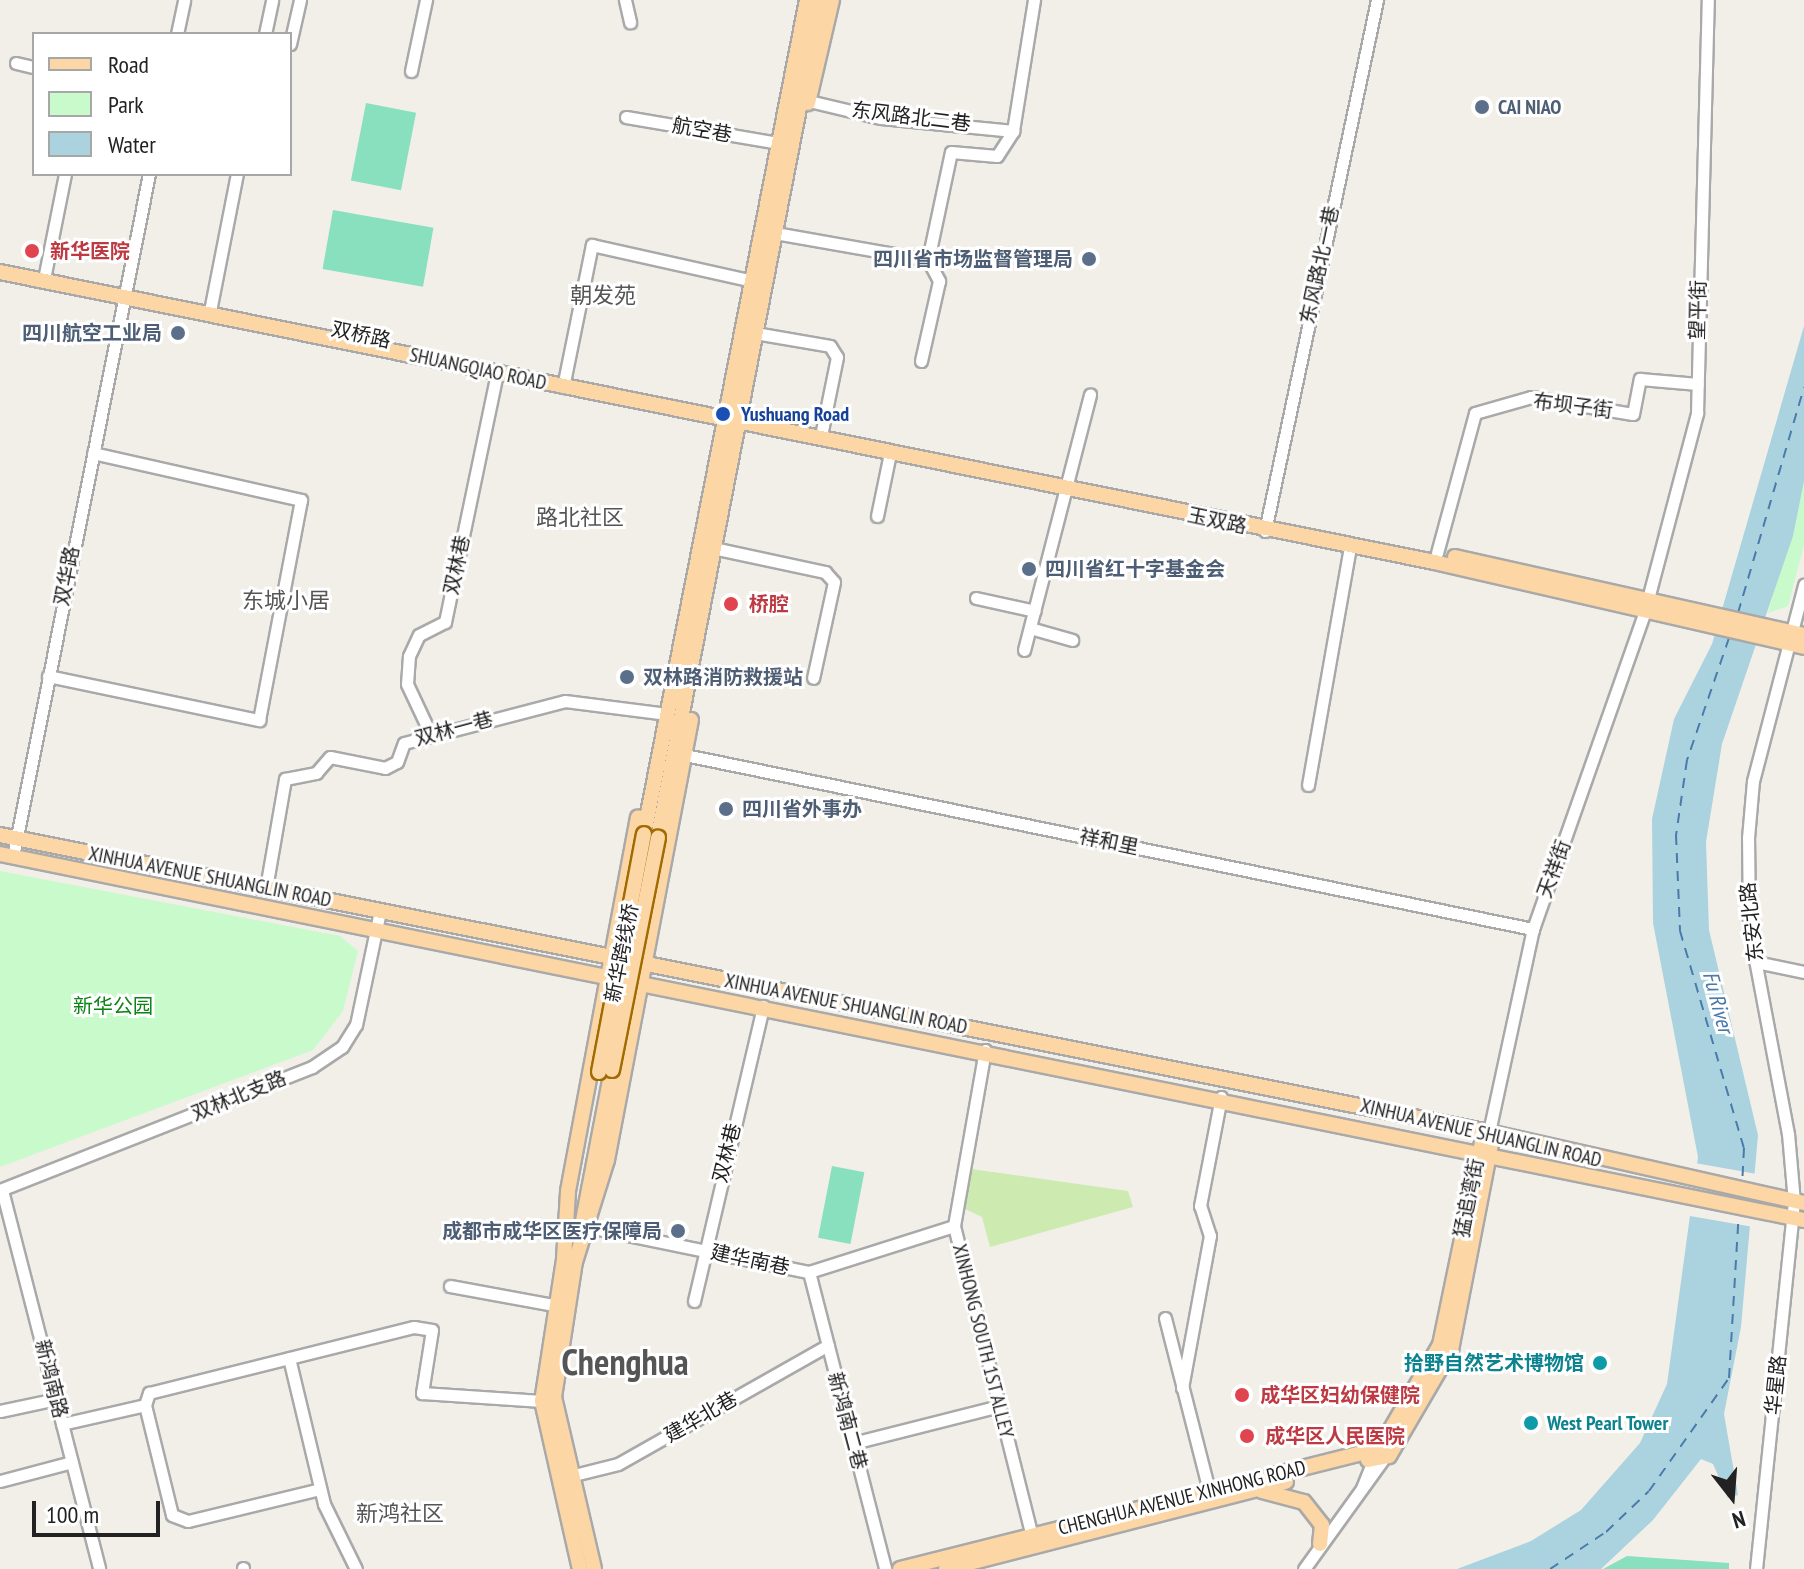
<!DOCTYPE html>
<meta charset="utf-8">
<style>
body{margin:0}
#map{position:relative;width:1804px;height:1569px;overflow:hidden;background:#f2efe9;font-family:"PT Sans Narrow","Noto Sans SC",sans-serif}
div>[style]{position:absolute}
[style*='--x']{left:calc(var(--x)*1px);top:calc(var(--y)*1px);width:calc(var(--w)*1px);rotate:calc(var(--a)*1deg)}
.grass>*{inset:0;background:#cdebb0}
.park>*{inset:0;background:#c8facc}
.pitch>*{inset:0;background:#88e0be;transform-origin:0 0}
.water>*{inset:0;background:#aad3df}
.pier>*{inset:0;background:#f2efe9;transform-origin:0 0}
.ferry>*{height:2px;margin-top:-1px;transform-origin:0;background:repeating-linear-gradient(90deg,#4a7aab 0 10px,transparent 0 18px)}
.roads{filter:drop-shadow(2px 0 #a9a9a9) drop-shadow(-2px 0 #a9a9a9) drop-shadow(0 2px #a9a9a9) drop-shadow(0 -2px #a9a9a9)}
.minor>*{height:11px;margin:-5.5px;padding:0 5.5px;transform-origin:5.5px;border-radius:5.5px;background:#fff}
.major>*{height:14px;margin:-7px;padding:0 7px;transform-origin:7px;border-radius:7px;background:#fcd6a4}
.bridges{filter:drop-shadow(2px 0 #a06b00) drop-shadow(-2px 0 #a06b00) drop-shadow(0 2px #a06b00) drop-shadow(0 -2px #a06b00)}
.major-bridge>*{height:14px;margin:-7px;padding:0 7px;transform-origin:7px;border-radius:7px;background:#fcd6a4}
.dots>*{width:22px;height:22px;translate:-50% -50%;box-sizing:border-box;border:4px solid #fff;border-radius:50%}
span{translate:-50% -50%;white-space:nowrap;text-align:center;line-height:1.15;-webkit-text-stroke:6px #fff;paint-order:stroke}
.service-label{font-size:20px;color:#4e5e75;font-weight:700}
.left{translate:0 -50%;text-align:left}
.right{translate:-100% -50%;text-align:right}
.street-label{font-size:20px;color:#222}
.health-label{font-size:20px;color:#be3a42;font-weight:700}
.transit-label{font-size:20px;color:#164399;font-weight:700}
.park-label{font-size:20px;color:#0c8416}
.culture-label{font-size:20px;color:#0d838f;font-weight:700}
.neighbourhood-label{font-size:22px;color:#555}
.water-label{font-size:22px;color:#4a7aab;font-style:italic}
.town-label{font-size:36px;color:#555;font-weight:700}
.legend{position:absolute;left:32px;top:32px;width:260px;height:144px;box-sizing:border-box;background:#fff;border:2px solid #a7a7a7;margin:0;padding:10px 14px;list-style:none;font-size:24px;color:#222}
.legend li{display:flex;align-items:center;gap:16px;height:40px}
.legend b{width:40px;border:2px solid #a7a7a7}
.north{position:absolute;left:1692px;top:1457px;width:80px;height:80px;-webkit-text-stroke:6px #fff;paint-order:stroke;rotate:163deg;font-size:22px;font-weight:700;line-height:32px;text-align:center;color:#222}
.north::after{content:'';display:block;margin:auto;width:28px;height:36px;background:#222;clip-path:polygon(50% 0,100% 100%,50% 72%,0 100%)}
.scale{position:absolute;left:32px;top:1501px;width:128px;height:36px;box-sizing:border-box;border:4px solid #222;border-top:0;padding-left:10px;font-size:24px;line-height:28px;white-space:nowrap;color:#222;-webkit-text-stroke:6px #fff;paint-order:stroke}
</style>
<div id="map">
<div class="grass">
<div style="clip-path:polygon(971px 1169px,1128px 1191px,1133px 1207px,990px 1247px,982px 1217px,965px 1209px)"></div>
</div>
<div class="park">
<div style="clip-path:polygon(1804px 481px,1804px 545px,1788px 606px,1768px 613px)"></div>
<div style="clip-path:polygon(0 871px,340px 936px,358px 951px,343px 1011px,313px 1050px,0 1167px)"></div>
</div>
<div class="pitch">
<div style="left:366px;top:103px;width:51px;height:79px;rotate:11deg"></div>
<div style="left:333px;top:210px;width:102px;height:60px;rotate:10deg"></div>
<div style="left:832px;top:1166px;width:33px;height:73px;rotate:11deg"></div>
<div style="clip-path:polygon(1627px 1556px,1729px 1563px,1729px 1569px,1603px 1569px)"></div>
</div>
<div class="water">
<div style="clip-path:polygon(1804px 326px,1804px 481px,1793px 536px,1722px 744px,1706px 842px,1709px 930px,1758px 1135px,1741px 1327px,1724px 1414px,1738px 1495px,1728px 1498px,1713px 1464px,1701px 1459px,1653px 1520px,1601px 1569px,1457px 1569px,1531px 1541px,1581px 1510px,1640px 1443px,1667px 1384px,1698px 1157px,1653px 923px,1652px 819px,1674px 719px,1712px 644px)"></div>
</div>
<div class="pier">
<div style="left:1695px;top:1163px;width:67px;height:53px;rotate:10deg"></div>
</div>
<div class="ferry">
<div style="--x:1738;--y:613;--w:235;--a:-73.7"></div>
<div style="--x:1729;--y:638;--w:129;--a:109"></div>
<div style="--x:1687;--y:760;--w:76;--a:98.3"></div>
<div style="--x:1676;--y:835;--w:96;--a:87.6"></div>
<div style="--x:1680;--y:931;--w:226;--a:73.6"></div>
<div style="--x:1744;--y:1148;--w:34;--a:93"></div>
<div style="--x:1550;--y:1569;--w:67;--a:-33.5"></div>
<div style="--x:1606;--y:1532;--w:59;--a:-43.6"></div>
<div style="--x:1649;--y:1491;--w:138;--a:-54.7"></div>
<div style="--x:1729;--y:1378;--w:166;--a:-86.6"></div>
</div>
<div class="roads">
<div class="minor">
<div style="--x:625;--y:0;--w:23;--a:77"></div>
<div style="--x:177;--y:34;--w:35;--a:-78"></div>
<div style="--x:265;--y:34;--w:35;--a:-78"></div>
<div style="--x:290;--y:44;--w:45;--a:-77.2"></div>
<div style="--x:16;--y:63;--w:18;--a:13"></div>
<div style="--x:411;--y:71;--w:73;--a:-78.1"></div>
<div style="--x:809;--y:101;--w:74;--a:13.3"></div>
<div style="--x:881;--y:118;--w:133;--a:5.6"></div>
<div style="--x:1013;--y:131;--w:133;--a:-80.9"></div>
<div style="--x:626;--y:117;--w:154;--a:9.7"></div>
<div style="--x:775;--y:233;--w:155;--a:10"></div>
<div style="--x:928;--y:260;--w:24;--a:62"></div>
<div style="--x:939;--y:281;--w:82;--a:102.7"></div>
<div style="--x:928;--y:260;--w:110;--a:-78"></div>
<div style="--x:951;--y:152;--w:46;--a:5"></div>
<div style="--x:997;--y:156;--w:30;--a:-57"></div>
<div style="--x:45;--y:274;--w:102;--a:-78.7"></div>
<div style="--x:210;--y:311;--w:140;--a:-78.9"></div>
<div style="--x:755;--y:333;--w:76;--a:9.8"></div>
<div style="--x:830;--y:346;--w:13;--a:58"></div>
<div style="--x:837;--y:357;--w:76;--a:101.5"></div>
<div style="--x:563;--y:387;--w:145;--a:-78.5"></div>
<div style="--x:592;--y:245;--w:160;--a:12.6"></div>
<div style="--x:877;--y:516;--w:64;--a:-78.3"></div>
<div style="--x:1265;--y:531;--w:543;--a:-78.09"></div>
<div style="--x:713;--y:548;--w:115;--a:12.1"></div>
<div style="--x:825;--y:572;--w:13;--a:48"></div>
<div style="--x:834;--y:582;--w:98;--a:102.3"></div>
<div style="--x:1437;--y:553;--w:145;--a:-74.8"></div>
<div style="--x:1475;--y:413;--w:58;--a:-15.9"></div>
<div style="--x:1531;--y:397;--w:103;--a:9.5"></div>
<div style="--x:1633;--y:414;--w:36;--a:-79"></div>
<div style="--x:1640;--y:379;--w:58;--a:4.9"></div>
<div style="--x:976;--y:598;--w:60;--a:12.4"></div>
<div style="--x:1030;--y:628;--w:44;--a:15.9"></div>
<div style="--x:1024;--y:650;--w:264;--a:-75.5"></div>
<div style="--x:48;--y:676;--w:216;--a:11.8"></div>
<div style="--x:259;--y:720;--w:224;--a:-79.2"></div>
<div style="--x:301;--y:500;--w:213;--a:-167.3"></div>
<div style="--x:431;--y:735;--w:56;--a:-115.2"></div>
<div style="--x:407;--y:684;--w:28;--a:-86"></div>
<div style="--x:409;--y:656;--w:23;--a:-65"></div>
<div style="--x:419;--y:635;--w:29;--a:-27"></div>
<div style="--x:445;--y:622;--w:254;--a:-78.2"></div>
<div style="--x:685;--y:755;--w:866;--a:11.6"></div>
<div style="--x:1308;--y:785;--w:243;--a:-80"></div>
<div style="--x:13;--y:857;--w:696;--a:-78.74"></div>
<div style="--x:266;--y:888;--w:111;--a:-80.1"></div>
<div style="--x:285;--y:779;--w:32;--a:-11"></div>
<div style="--x:316;--y:773;--w:21;--a:-49"></div>
<div style="--x:330;--y:757;--w:56;--a:11.3"></div>
<div style="--x:385;--y:768;--w:13;--a:-27"></div>
<div style="--x:397;--y:762;--w:20;--a:-70"></div>
<div style="--x:404;--y:743;--w:166;--a:-14.6"></div>
<div style="--x:565;--y:701;--w:95;--a:7.3"></div>
<div style="--x:1756;--y:962;--w:49;--a:11.8"></div>
<div style="--x:985;--y:1050;--w:179;--a:100"></div>
<div style="--x:954;--y:1226;--w:320;--a:75.9"></div>
<div style="--x:1489;--y:1132;--w:208;--a:-77.8"></div>
<div style="--x:1533;--y:929;--w:334;--a:-70.6"></div>
<div style="--x:1644;--y:614;--w:208;--a:-75.2"></div>
<div style="--x:1697;--y:413;--w:413;--a:-88.5"></div>
<div style="--x:0;--y:1190;--w:335;--a:-21.5"></div>
<div style="--x:312;--y:1067;--w:36;--a:-34"></div>
<div style="--x:342;--y:1047;--w:26;--a:-58"></div>
<div style="--x:356;--y:1025;--w:116;--a:-78.1"></div>
<div style="--x:2;--y:1190;--w:391;--a:75.6"></div>
<div style="--x:589;--y:1227;--w:225;--a:11.6"></div>
<div style="--x:809;--y:1272;--w:152;--a:-17.6"></div>
<div style="--x:809;--y:1272;--w:307;--a:75.6"></div>
<div style="--x:450;--y:1286;--w:106;--a:10.4"></div>
<div style="--x:694;--y:1301;--w:303;--a:-76.8"></div>
<div style="--x:1165;--y:1318;--w:179;--a:75.7"></div>
<div style="--x:289;--y:1358;--w:150;--a:76.5"></div>
<div style="--x:324;--y:1504;--w:72;--a:63.8"></div>
<div style="--x:1182;--y:1388;--w:155;--a:-79.6"></div>
<div style="--x:1210;--y:1236;--w:32;--a:-108"></div>
<div style="--x:1200;--y:1206;--w:111;--a:-79.1"></div>
<div style="--x:145;--y:1405;--w:113;--a:76.2"></div>
<div style="--x:172;--y:1515;--w:17;--a:21"></div>
<div style="--x:188;--y:1521;--w:136;--a:-13.6"></div>
<div style="--x:0;--y:1411;--w:57;--a:-12.1"></div>
<div style="--x:62;--y:1424;--w:85;--a:-12.9"></div>
<div style="--x:145;--y:1405;--w:13;--a:-72"></div>
<div style="--x:149;--y:1393;--w:273;--a:-14"></div>
<div style="--x:414;--y:1327;--w:18;--a:9"></div>
<div style="--x:432;--y:1330;--w:64;--a:99"></div>
<div style="--x:422;--y:1393;--w:120;--a:3.8"></div>
<div style="--x:853;--y:1443;--w:151;--a:-14.2"></div>
<div style="--x:570;--y:1476;--w:49;--a:-14"></div>
<div style="--x:618;--y:1464;--w:241;--a:-29.5"></div>
<div style="--x:0;--y:1481;--w:74;--a:-14.8"></div>
<div style="--x:1362;--y:1488;--w:35;--a:-68"></div>
<div style="--x:243;--y:1569;--w:1;--a:-90"></div>
<div style="--x:1304;--y:1569;--w:142;--a:-54.2"></div>
<div style="--x:1756;--y:1569;--w:369;--a:-84.1"></div>
<div style="--x:1794;--y:1202;--w:68;--a:-95"></div>
<div style="--x:1788;--y:1134;--w:210;--a:-100.7"></div>
<div style="--x:1749;--y:928;--w:90;--a:-90.6"></div>
<div style="--x:1748;--y:838;--w:57;--a:-85"></div>
<div style="--x:1753;--y:781;--w:203;--a:-75.4"></div>
</div>
<div class="major">
<div style="--x:808;--y:103;--w:106;--a:-76.9"></div>
<div style="--x:0;--y:272;--w:1463;--a:11.43"></div>
<div style="--x:1434;--y:562;--w:380;--a:12.9"></div>
<div style="--x:1455;--y:557;--w:358;--a:12.6"></div>
<div style="--x:644;--y:834;--w:850;--a:-78.94"></div>
<div style="--x:0;--y:835;--w:1518;--a:11.28"></div>
<div style="--x:1489;--y:1132;--w:323;--a:12.7"></div>
<div style="--x:658;--y:837;--w:853;--a:-79.05"></div>
<div style="--x:0;--y:854;--w:1841;--a:11.47"></div>
<div style="--x:581;--y:1231;--w:164;--a:-79.1"></div>
<div style="--x:565;--y:1253;--w:150;--a:98.8"></div>
<div style="--x:542;--y:1401;--w:172;--a:77.3"></div>
<div style="--x:576;--y:1255;--w:144;--a:98.8"></div>
<div style="--x:554;--y:1397;--w:177;--a:76.9"></div>
<div style="--x:564;--y:1259;--w:68;--a:-86.6"></div>
<div style="--x:568;--y:1191;--w:380;--a:-79.4"></div>
<div style="--x:575;--y:1262;--w:107;--a:-72.6"></div>
<div style="--x:607;--y:1160;--w:448;--a:-79.2"></div>
<div style="--x:1368;--y:1460;--w:21;--a:-11"></div>
<div style="--x:1389;--y:1456;--w:123;--a:-59.7"></div>
<div style="--x:1451;--y:1350;--w:210;--a:-79"></div>
<div style="--x:1262;--y:1491;--w:43;--a:14.7"></div>
<div style="--x:1304;--y:1502;--w:29;--a:52"></div>
<div style="--x:1322;--y:1525;--w:19;--a:96"></div>
<div style="--x:900;--y:1569;--w:495;--a:-14.1"></div>
<div style="--x:1380;--y:1448;--w:119;--a:-59.8"></div>
<div style="--x:1440;--y:1345;--w:207;--a:-78.3"></div>
<div style="--x:946;--y:1569;--w:351;--a:-14.4"></div>
</div>
</div>
<div class="bridges">
<div class="major-bridge">
<div style="--x:612;--y:1070;--w:237;--a:-78.8"></div>
<div style="--x:599;--y:1072;--w:242;--a:-79.3"></div>
</div>
</div>
<div class="dots">
<div style="left:1482px;top:107px;background:#5c6f8a"></div>
<div style="left:32px;top:251px;background:#e0444e"></div>
<div style="left:1089px;top:259px;background:#5c6f8a"></div>
<div style="left:178px;top:333px;background:#5c6f8a"></div>
<div style="left:723px;top:414px;background:#1a4fb4"></div>
<div style="left:1029px;top:569px;background:#5c6f8a"></div>
<div style="left:731px;top:604px;background:#e0444e"></div>
<div style="left:627px;top:677px;background:#5c6f8a"></div>
<div style="left:726px;top:809px;background:#5c6f8a"></div>
<div style="left:678px;top:1231px;background:#5c6f8a"></div>
<div style="left:1600px;top:1363px;background:#0f9aa8"></div>
<div style="left:1242px;top:1395px;background:#e0444e"></div>
<div style="left:1531px;top:1423px;background:#0f9aa8"></div>
<div style="left:1247px;top:1436px;background:#e0444e"></div>
</div>
<div class="service-label">
<span class="left" style="left:1498px;top:107px">CAI NIAO</span>
<span class="right" style="left:1073px;top:259px">四川省市场监督管理局</span>
<span class="right" style="left:162px;top:333px">四川航空工业局</span>
<span class="left" style="left:1045px;top:569px">四川省红十字基金会</span>
<span class="left" style="left:643px;top:677px">双林路消防救援站</span>
<span class="left" style="left:742px;top:809px">四川省外事办</span>
<span class="right" style="left:662px;top:1231px">成都市成华区医疗保障局</span>
</div>
<div class="street-label">
<span style="left:911px;top:117px;rotate:7deg">东风路北二巷</span>
<span style="left:702px;top:130px;rotate:10deg">航空巷</span>
<span style="left:1320px;top:265px;rotate:-78deg">东风路北一巷</span>
<span style="left:1698px;top:310px;rotate:-89deg">望平街</span>
<span style="left:361px;top:335px;rotate:12deg">双桥路</span>
<span style="left:478px;top:369px;rotate:12deg">SHUANGQIAO ROAD</span>
<span style="left:1573px;top:406px;rotate:7deg">布坝子街</span>
<span style="left:1217px;top:521px;rotate:12deg">玉双路</span>
<span style="left:457px;top:565px;rotate:-78deg">双林巷</span>
<span style="left:67px;top:576px;rotate:-79deg">双华路</span>
<span style="left:454px;top:729px;rotate:-15deg">双林一巷</span>
<span style="left:1109px;top:842px;rotate:12deg">祥和里</span>
<span style="left:1554px;top:869px;rotate:-70deg">天祥街</span>
<span style="left:210px;top:877px;rotate:11deg">XINHUA AVENUE SHUANGLIN ROAD</span>
<span style="left:1752px;top:922px;rotate:-96deg">东安北路</span>
<span style="left:622px;top:953px;rotate:-79deg">新华跨线桥</span>
<span style="left:846px;top:1004px;rotate:11deg">XINHUA AVENUE SHUANGLIN ROAD</span>
<span style="left:239px;top:1096px;rotate:-22deg">双林北支路</span>
<span style="left:1481px;top:1133px;rotate:13deg">XINHUA AVENUE SHUANGLIN ROAD</span>
<span style="left:727px;top:1153px;rotate:-76deg">双林巷</span>
<span style="left:1469px;top:1198px;rotate:-79deg">猛追湾街</span>
<span style="left:750px;top:1260px;rotate:12deg">建华南巷</span>
<span style="left:983px;top:1341px;rotate:76deg">XINHONG SOUTH 1ST ALLEY</span>
<span style="left:51px;top:1379px;rotate:76deg">新鸿南路</span>
<span style="left:1776px;top:1385px;rotate:-84deg">华星路</span>
<span style="left:701px;top:1417px;rotate:-30deg">建华北巷</span>
<span style="left:847px;top:1421px;rotate:75deg">新鸿南二巷</span>
<span style="left:1182px;top:1498px;rotate:-14deg">CHENGHUA AVENUE XINHONG ROAD</span>
</div>
<div class="health-label">
<span class="left" style="left:50px;top:251px">新华医院</span>
<span class="left" style="left:749px;top:604px">桥腔</span>
<span class="left" style="left:1260px;top:1395px">成华区妇幼保健院</span>
<span class="left" style="left:1265px;top:1436px">成华区人民医院</span>
</div>
<div class="transit-label">
<span class="left" style="left:741px;top:414px">Yushuang Road</span>
</div>
<div class="park-label">
<span style="left:113px;top:1006px">新华公园</span>
</div>
<div class="culture-label">
<span class="right" style="left:1584px;top:1363px">拾野自然艺术博物馆</span>
<span class="left" style="left:1547px;top:1423px">West Pearl Tower</span>
</div>
<div class="neighbourhood-label">
<span style="left:603px;top:296px">朝发苑</span>
<span style="left:580px;top:518px">路北社区</span>
<span style="left:286px;top:601px">东城小居</span>
<span style="left:400px;top:1514px">新鸿社区</span>
</div>
<div class="water-label">
<span style="left:1718px;top:1002px;rotate:75deg">Fu River</span>
</div>
<div class="town-label">
<span style="left:625px;top:1362px">Chenghua</span>
</div>
<ul class="legend">
<li><b style="height:10px;background:#fcd6a4"></b>Road</li>
<li><b style="height:22px;background:#c8facc"></b>Park</li>
<li><b style="height:22px;background:#aad3df"></b>Water</li>
</ul>
<div class="north">N</div>
<div class="scale">100 m</div>
</div>
